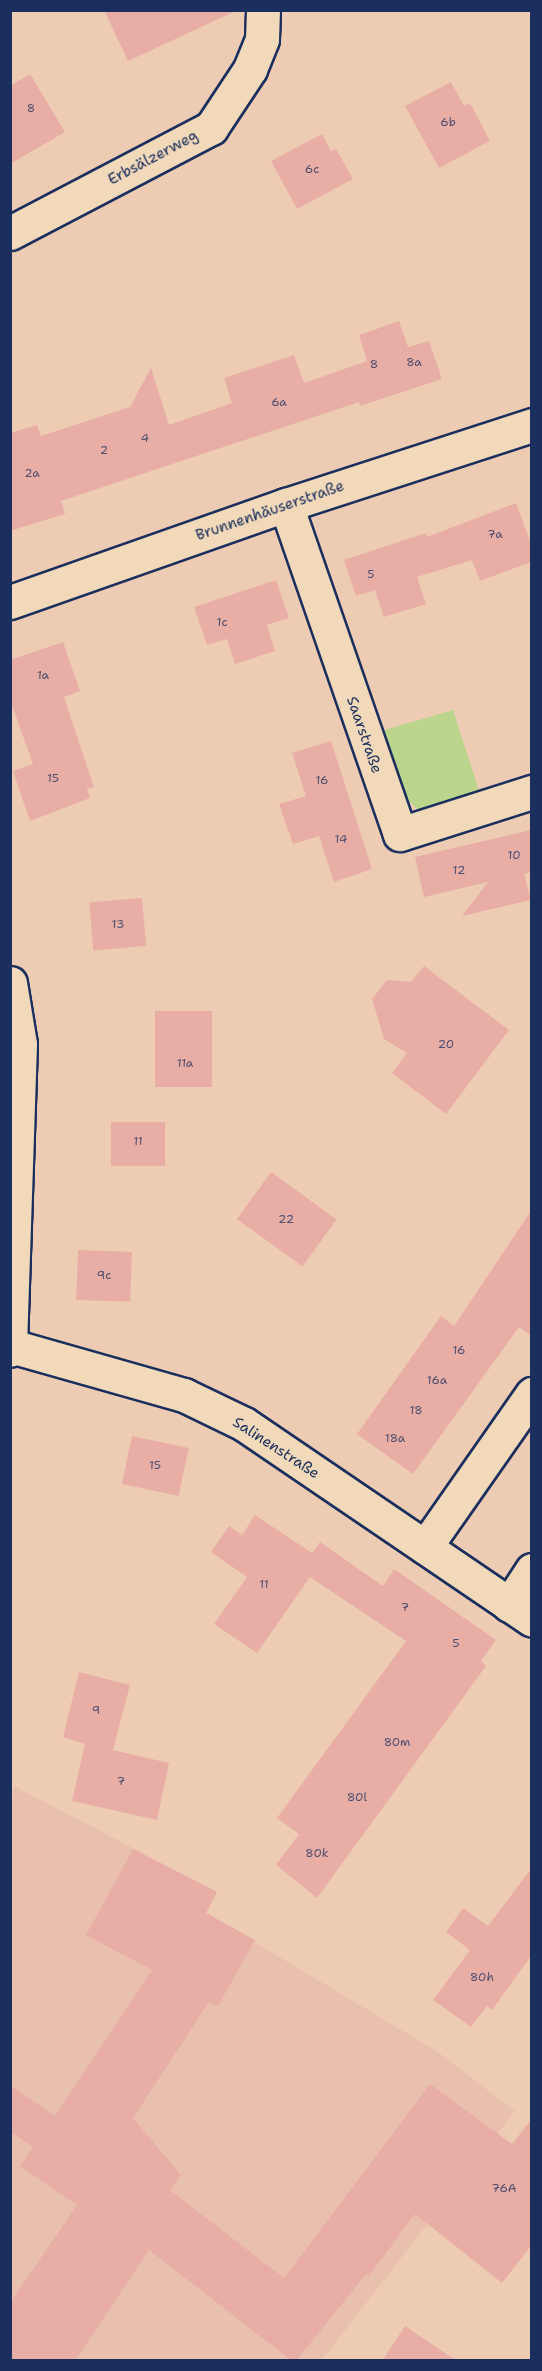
<!DOCTYPE html>
<meta charset="utf-8">
<style>
body{margin:0}
#map{position:relative;width:542px;height:2371px;overflow:hidden;background:#eeccb3;font-family:"Shantell Sans",sans-serif}
div>[style]{position:absolute}
[style*='--x']{left:calc(var(--x)*1px);top:calc(var(--y)*1px);width:calc(var(--w)*1px);rotate:calc(var(--a)*1deg)}
.built>*{inset:0;background:#e8c0ad}
.green>*{inset:0;background:#bbd58c}
.building>*{inset:0;background:#e8aea6;transform-origin:0 0}
.roads{filter:drop-shadow(2px 0 #1b2f5e) drop-shadow(-2px 0 #1b2f5e) drop-shadow(0 2px #1b2f5e) drop-shadow(0 -2px #1b2f5e)}
.street>*{height:33px;margin:-16.5px;padding:0 16.5px;transform-origin:16.5px;border-radius:16.5px;background:#f1d9b9}
span{translate:-50% -50%;white-space:nowrap;text-align:center;line-height:1.15;-webkit-text-stroke:4.5px #f1d9b9;paint-order:stroke}
.number-label{font-size:12px;color:#4e4f70}
.number-label span{-webkit-text-stroke-width:0}
.street-label{font-size:15px;color:#1b2f5e}
.frame{position:absolute;inset:0;border:12px solid #1b2f5e;pointer-events:none}
</style>
<div id="map">
<div class="built">
<div style="clip-path:polygon(14px 1786px,217px 1892px,206px 1913px,438px 2052px,515px 2111px,322px 2360px,11px 2360px,10px 1825px)"></div>
</div>
<div class="green">
<div style="clip-path:polygon(453px 710px,481px 797px,423px 813px,402px 796px,381px 731px)"></div>
</div>
<div class="building">
<div style="clip-path:polygon(104px 10px,238px 10px,128px 61px)"></div>
<div style="clip-path:polygon(30px 74px,65px 132px,10px 164px,10px 86px)"></div>
<div style="clip-path:polygon(451px 82px,464px 106px,470px 103px,490px 141px,439px 168px,405px 106px)"></div>
<div style="clip-path:polygon(322px 134px,331px 151px,336px 149px,353px 179px,297px 209px,271px 161px)"></div>
<div style="clip-path:polygon(399px 321px,408px 347px,429px 341px,442px 379px,360px 406px,359px 402px,61px 501px,65px 514px,10px 531px,10px 433px,37px 425px,41px 436px,130px 407px,151px 368px,169px 425px,232px 403px,224px 378px,294px 355px,304px 383px,367px 361px,359px 335px)"></div>
<div style="clip-path:polygon(516px 503px,531px 544px,531px 562px,480px 581px,472px 560px,417px 577px,426px 604px,384px 617px,375px 590px,356px 596px,344px 560px,426px 533px,427px 537px)"></div>
<div style="clip-path:polygon(276px 580px,289px 618px,267px 625px,275px 651px,235px 664px,227px 639px,207px 645px,194px 607px)"></div>
<div style="clip-path:polygon(63px 642px,80px 691px,64px 697px,94px 787px,87px 789px,90px 798px,30px 821px,13px 771px,33px 764px,10px 700px,10px 660px)"></div>
<div style="clip-path:polygon(331px 741px,372px 869px,334px 882px,319px 836px,293px 844px,279px 804px,306px 796px,292px 753px)"></div>
<div style="clip-path:polygon(531px 830px,531px 872px,524px 874px,531px 900px,462px 916px,488px 882px,424px 897px,415px 857px)"></div>
<div style="left:142px;top:898px;width:48px;height:53px;rotate:85deg"></div>
<div style="clip-path:polygon(424px 966px,509px 1030px,446px 1114px,392px 1073px,407px 1053px,384px 1039px,372px 999px,387px 980px,411px 982px)"></div>
<div style="left:155px;top:1011px;width:57px;height:76px"></div>
<div style="left:165px;top:1122px;width:44px;height:54px;rotate:90deg"></div>
<div style="left:271px;top:1172px;width:81px;height:58px;rotate:36deg"></div>
<div style="clip-path:polygon(531px 1211px,531px 1335px,519px 1327px,413px 1474px,357px 1434px,441px 1316px,454px 1326px)"></div>
<div style="left:78px;top:1250px;width:54px;height:50px;rotate:2deg"></div>
<div style="left:132px;top:1436px;width:58px;height:49px;rotate:12deg"></div>
<div style="clip-path:polygon(255px 1515px,312px 1553px,320px 1542px,383px 1586px,394px 1569px,496px 1640px,481px 1661px,486px 1666px,317px 1898px,276px 1865px,299px 1834px,277px 1818px,406px 1641px,310px 1577px,257px 1653px,214px 1624px,247px 1577px,211px 1552px,229px 1526px,242px 1535px)"></div>
<div style="clip-path:polygon(79px 1672px,130px 1685px,113px 1750px,169px 1763px,157px 1820px,72px 1801px,85px 1744px,63px 1737px)"></div>
<div style="clip-path:polygon(133px 1849px,217px 1892px,206px 1913px,255px 1940px,218px 2006px,209px 2002px,133px 2118px,181px 2175px,170px 2190px,284px 2278px,430px 2084px,512px 2144px,531px 2120px,531px 2246px,502px 2283px,415px 2214px,369px 2276px,366px 2274px,296px 2361px,292px 2361px,149px 2250px,75px 2361px,10px 2361px,10px 2303px,77px 2205px,20px 2166px,33px 2147px,10px 2132px,10px 2085px,55px 2116px,152px 1970px,86px 1935px)"></div>
<div style="clip-path:polygon(531px 1869px,531px 1956px,492px 2010px,487px 2006px,471px 2027px,433px 2000px,470px 1950px,446px 1932px,463px 1908px,488px 1926px)"></div>
<div style="clip-path:polygon(405px 2326px,457px 2361px,382px 2361px)"></div>
</div>
<div class="roads">
<div class="street">
<div style="--x:10;--y:233;--w:227;--a:-27.6"></div>
<div style="--x:211;--y:128;--w:71;--a:-56.5"></div>
<div style="--x:250;--y:69;--w:32;--a:-68"></div>
<div style="--x:262;--y:39;--w:29;--a:-88"></div>
<div style="--x:286;--y:505;--w:348;--a:70.9"></div>
<div style="--x:400;--y:834;--w:139;--a:-17.7"></div>
<div style="--x:10;--y:602;--w:293;--a:-19.4"></div>
<div style="--x:286;--y:505;--w:259;--a:-18"></div>
<div style="--x:10;--y:983;--w:62;--a:80.7"></div>
<div style="--x:20;--y:1044;--w:306;--a:91.9"></div>
<div style="--x:11;--y:1346;--w:180;--a:15.8"></div>
<div style="--x:184;--y:1395;--w:67;--a:25.8"></div>
<div style="--x:244;--y:1424;--w:348;--a:34.2"></div>
<div style="--x:425;--y:1547;--w:187;--a:-55"></div>
<div style="--x:509;--y:1605;--w:42;--a:-56.7"></div>
</div>
</div>
<div class="number-label">
<span style="left:31px;top:109px">8</span>
<span style="left:448px;top:123px">6b</span>
<span style="left:312px;top:170px">6c</span>
<span style="left:414px;top:363px">8a</span>
<span style="left:374px;top:365px">8</span>
<span style="left:279px;top:403px">6a</span>
<span style="left:145px;top:439px">4</span>
<span style="left:104px;top:451px">2</span>
<span style="left:32px;top:474px">2a</span>
<span style="left:495px;top:535px">7a</span>
<span style="left:371px;top:575px">5</span>
<span style="left:222px;top:623px">1c</span>
<span style="left:43px;top:676px">1a</span>
<span style="left:53px;top:779px">15</span>
<span style="left:322px;top:781px">16</span>
<span style="left:341px;top:840px">14</span>
<span style="left:514px;top:856px">10</span>
<span style="left:459px;top:871px">12</span>
<span style="left:118px;top:925px">13</span>
<span style="left:446px;top:1045px">20</span>
<span style="left:185px;top:1064px">11a</span>
<span style="left:138px;top:1142px">11</span>
<span style="left:286px;top:1220px">22</span>
<span style="left:104px;top:1276px">9c</span>
<span style="left:459px;top:1351px">16</span>
<span style="left:437px;top:1381px">16a</span>
<span style="left:416px;top:1411px">18</span>
<span style="left:395px;top:1439px">18a</span>
<span style="left:155px;top:1466px">15</span>
<span style="left:264px;top:1585px">11</span>
<span style="left:405px;top:1608px">7</span>
<span style="left:456px;top:1644px">5</span>
<span style="left:96px;top:1711px">9</span>
<span style="left:397px;top:1743px">80m</span>
<span style="left:121px;top:1782px">7</span>
<span style="left:357px;top:1798px">80l</span>
<span style="left:317px;top:1854px">80k</span>
<span style="left:482px;top:1978px">80h</span>
<span style="left:504px;top:2189px">76A</span>
</div>
<div class="street-label">
<span style="left:153px;top:158px;rotate:-28deg">Erbsälzerweg</span>
<span style="left:270px;top:511px;rotate:-19deg">Brunnenhäuserstraße</span>
<span style="left:364px;top:735px;rotate:71deg">Saarstraße</span>
<span style="left:276px;top:1448px;rotate:33deg">Salinenstraße</span>
</div>
<div class="frame"></div>
</div>
